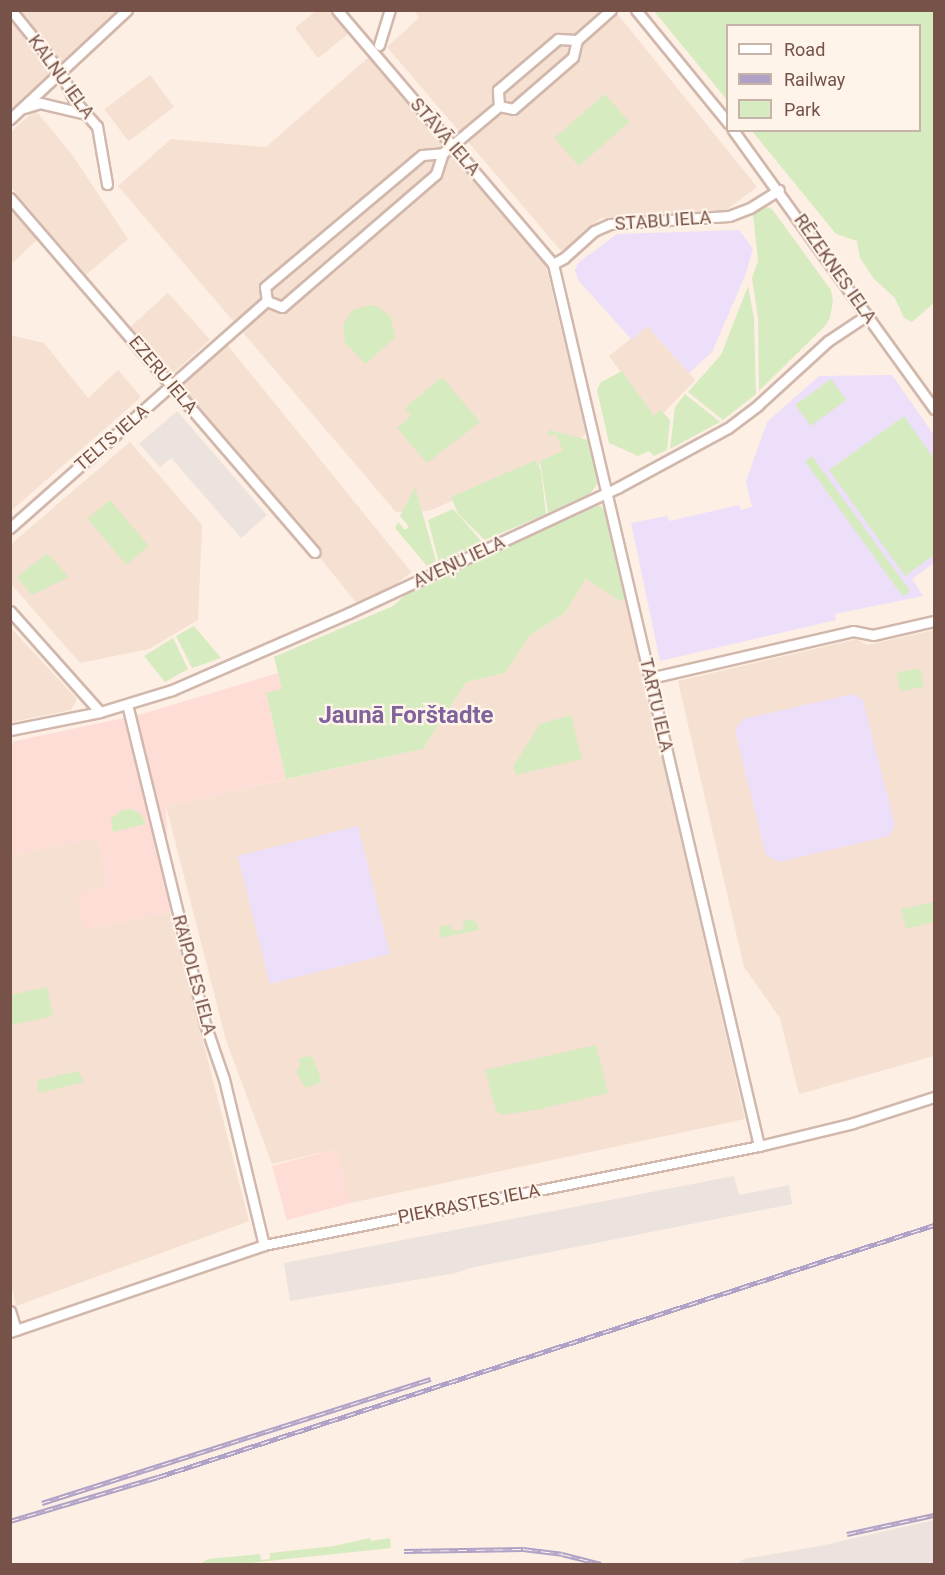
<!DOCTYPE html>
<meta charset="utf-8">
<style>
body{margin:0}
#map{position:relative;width:945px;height:1575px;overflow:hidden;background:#fdefe3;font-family:Roboto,sans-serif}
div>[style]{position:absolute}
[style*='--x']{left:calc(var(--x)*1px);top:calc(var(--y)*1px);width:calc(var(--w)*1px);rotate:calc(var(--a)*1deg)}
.residential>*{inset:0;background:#f5e0d1;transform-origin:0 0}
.commercial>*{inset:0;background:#feddd6;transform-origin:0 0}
.industrial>*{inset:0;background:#ece3de}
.education>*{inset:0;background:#eddff9;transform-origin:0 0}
.green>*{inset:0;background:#d7ebc1;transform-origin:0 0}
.roads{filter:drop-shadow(2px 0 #d1b7ac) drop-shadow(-2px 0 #d1b7ac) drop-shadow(0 2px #d1b7ac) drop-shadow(0 -2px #d1b7ac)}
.minor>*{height:9px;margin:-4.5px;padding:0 4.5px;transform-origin:4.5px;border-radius:4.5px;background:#fff}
.rail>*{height:5px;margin-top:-2.5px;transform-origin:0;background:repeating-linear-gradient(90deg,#fff4ea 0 9px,#b0a1c7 0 18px);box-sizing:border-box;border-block:2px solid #b0a1c7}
span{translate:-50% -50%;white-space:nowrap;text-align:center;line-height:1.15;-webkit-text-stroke:4.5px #fff4ea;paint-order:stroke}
.street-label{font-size:18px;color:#765248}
.district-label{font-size:24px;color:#80639a;font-weight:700}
.frame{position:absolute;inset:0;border:12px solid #765248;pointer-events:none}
.legend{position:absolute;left:726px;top:24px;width:195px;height:108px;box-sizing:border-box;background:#fff4ea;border:2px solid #c8b3a9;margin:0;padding:8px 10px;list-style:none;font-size:18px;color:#765248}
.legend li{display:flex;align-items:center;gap:12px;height:30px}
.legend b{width:30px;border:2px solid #c8b3a9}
</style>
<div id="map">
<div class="residential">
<div style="clip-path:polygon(317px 10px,330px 11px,348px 34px,318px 58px,295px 28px)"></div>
<div style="clip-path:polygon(14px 11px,117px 11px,61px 62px)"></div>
<div style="clip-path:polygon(415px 11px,615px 11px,757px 187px,725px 211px,601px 218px,562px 252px,387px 47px,419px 18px)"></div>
<div style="clip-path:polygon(11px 20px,58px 72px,11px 115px)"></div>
<div style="clip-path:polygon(369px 57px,546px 266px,586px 433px,565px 454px,428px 511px,396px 512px,118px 186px,171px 139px,266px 147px)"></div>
<div style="left:150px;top:75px;width:40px;height:57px;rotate:53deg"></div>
<div style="clip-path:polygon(35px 110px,71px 153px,128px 239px,86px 275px,11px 187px,11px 132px)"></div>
<div style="clip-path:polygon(10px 207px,38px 239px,11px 264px,10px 264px)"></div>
<div style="left:168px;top:293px;width:63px;height:52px;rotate:48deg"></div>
<div style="clip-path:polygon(647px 326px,695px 380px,656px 421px,609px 356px)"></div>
<div style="clip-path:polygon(10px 335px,44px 343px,88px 398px,118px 370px,141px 397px,11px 511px)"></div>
<div style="left:225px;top:342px;width:296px;height:62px;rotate:51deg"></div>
<div style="clip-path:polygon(130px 442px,202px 525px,198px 620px,149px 649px,80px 663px,11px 584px,10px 545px)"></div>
<div style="clip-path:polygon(586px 579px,620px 601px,625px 596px,745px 1119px,350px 1203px,336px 1149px,272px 1164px,226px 1040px,166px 806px,423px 749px,466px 682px,505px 673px,529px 636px,565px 613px)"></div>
<div style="clip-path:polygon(10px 627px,77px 699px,71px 710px,11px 722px)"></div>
<div style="clip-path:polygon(934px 630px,934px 1056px,799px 1094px,780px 1018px,744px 967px,678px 681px,857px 639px,867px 645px)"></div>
<div style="clip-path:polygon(98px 838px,107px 886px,84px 929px,170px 912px,249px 1221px,16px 1306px,10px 1278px,10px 855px)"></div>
</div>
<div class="commercial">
<div style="clip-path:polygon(278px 673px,283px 689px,266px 694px,286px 779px,166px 806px,170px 912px,84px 929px,77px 893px,107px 886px,98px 838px,11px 855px,11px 742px,142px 714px)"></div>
<div style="left:336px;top:1149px;width:56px;height:66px;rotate:75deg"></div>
</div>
<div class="industrial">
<div style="clip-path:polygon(177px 411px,267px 515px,241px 538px,171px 458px,160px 467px,139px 444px)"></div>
<div style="clip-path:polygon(734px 1176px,739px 1195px,789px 1185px,792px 1204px,470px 1268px,456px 1273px,290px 1301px,284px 1263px)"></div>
<div style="clip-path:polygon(934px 1520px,934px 1564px,737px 1564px,744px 1559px,820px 1546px)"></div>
</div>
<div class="education">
<div style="clip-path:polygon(739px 230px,753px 249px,745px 276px,712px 352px,689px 373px,647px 326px,632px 340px,578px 280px,575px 270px,578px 263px,617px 234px)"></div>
<div style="clip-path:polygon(892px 375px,934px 435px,934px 563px,912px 579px,923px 596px,835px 614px,836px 620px,660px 661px,631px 523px,667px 516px,669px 521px,739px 505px,741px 510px,752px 507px,746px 481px,767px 422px,819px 376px)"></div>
<div style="clip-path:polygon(853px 694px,863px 700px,895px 825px,889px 836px,779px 862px,766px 855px,735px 730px,743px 719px)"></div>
<div style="left:358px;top:826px;width:132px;height:124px;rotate:76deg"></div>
</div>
<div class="green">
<div style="clip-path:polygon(654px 11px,934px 11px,934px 303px,912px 322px,904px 318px,895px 298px,874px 279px,860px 258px,857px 241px,836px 234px,752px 131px,920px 130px,920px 26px,728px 26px,727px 100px)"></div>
<div style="left:605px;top:94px;width:37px;height:67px;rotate:49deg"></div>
<div style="clip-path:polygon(766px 207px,772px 209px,831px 290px,833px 301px,830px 318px,825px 326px,759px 391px,758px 318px,752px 278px,758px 261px,753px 214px)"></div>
<div style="clip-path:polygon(748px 286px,754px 319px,756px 394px,723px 420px,688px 392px,721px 355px)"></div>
<div style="clip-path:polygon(370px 305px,378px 307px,391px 317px,395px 338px,365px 364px,345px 343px,343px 325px,353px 310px)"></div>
<div style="clip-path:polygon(622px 371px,654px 416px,661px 410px,670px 420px,667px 450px,654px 456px,649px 451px,638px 456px,609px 443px,597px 390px,601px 382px)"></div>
<div style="clip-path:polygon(442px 377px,480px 422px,427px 463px,397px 428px,411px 416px,405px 408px)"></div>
<div style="left:831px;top:379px;width:26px;height:44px;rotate:54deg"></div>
<div style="clip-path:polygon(685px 394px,720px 422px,670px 449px,675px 407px)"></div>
<div style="clip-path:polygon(904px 416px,934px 459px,934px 555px,905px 576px,829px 470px)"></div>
<div style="clip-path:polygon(550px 430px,588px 440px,598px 483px,590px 494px,548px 513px,540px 461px,563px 451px,556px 434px,549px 436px,547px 433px)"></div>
<div style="left:812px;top:456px;width:167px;height:9px;rotate:54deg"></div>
<div style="clip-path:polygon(536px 460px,541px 471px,546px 514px,485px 540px,458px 514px,451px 497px)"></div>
<div style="clip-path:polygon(415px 487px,436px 561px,427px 566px,395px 528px,398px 522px,405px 530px,409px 527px,400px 516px)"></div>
<div style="left:110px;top:500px;width:60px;height:29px;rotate:50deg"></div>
<div style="clip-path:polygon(596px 506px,601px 506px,606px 515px,625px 596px,623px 600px,620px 601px,586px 579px,565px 613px,529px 636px,505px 673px,466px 682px,423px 749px,286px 779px,266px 693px,282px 689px,274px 657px,393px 606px,410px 591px)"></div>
<div style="clip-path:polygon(453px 509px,483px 543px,439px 563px,428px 520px)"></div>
<div style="clip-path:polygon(47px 553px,69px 577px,32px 595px,17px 577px)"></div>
<div style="clip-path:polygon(194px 626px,221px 658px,192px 668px,176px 636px)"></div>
<div style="clip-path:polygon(173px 638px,188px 669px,165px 682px,144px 656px)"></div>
<div style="left:920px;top:668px;width:19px;height:24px;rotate:78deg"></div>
<div style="clip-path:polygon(571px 715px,582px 759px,516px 775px,513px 767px,540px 724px)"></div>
<div style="clip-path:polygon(131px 809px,141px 814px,146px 824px,113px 832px,111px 819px,122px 810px)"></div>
<div style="clip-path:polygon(934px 902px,934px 922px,906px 929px,901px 909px)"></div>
<div style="clip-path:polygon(468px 919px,476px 922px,479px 930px,439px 938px,440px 927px,449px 925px,455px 931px,462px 930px,464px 921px)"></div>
<div style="clip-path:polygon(47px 987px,53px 1016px,11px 1025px,11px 995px)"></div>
<div style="clip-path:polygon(596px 1045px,608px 1093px,540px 1109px,501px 1115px,496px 1110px,485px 1070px)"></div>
<div style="clip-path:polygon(312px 1056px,322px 1082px,305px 1088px,296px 1072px,300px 1065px,299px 1058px)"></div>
<div style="clip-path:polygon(79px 1071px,84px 1082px,38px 1093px,38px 1080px)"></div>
<div style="clip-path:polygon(370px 1538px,371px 1541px,390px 1538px,391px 1548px,241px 1564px,200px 1564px,208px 1559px,260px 1554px,261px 1560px,270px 1559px,270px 1553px,334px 1546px)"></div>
</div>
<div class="roads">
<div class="minor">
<div style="--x:11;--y:10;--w:80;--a:51.1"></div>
<div style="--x:61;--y:72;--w:31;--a:65"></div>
<div style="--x:74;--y:100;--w:35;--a:49"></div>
<div style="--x:97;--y:126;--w:59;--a:80.2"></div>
<div style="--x:337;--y:10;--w:333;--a:49.6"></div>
<div style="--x:553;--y:264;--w:906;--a:76.85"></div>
<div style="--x:636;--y:10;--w:146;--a:50.8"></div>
<div style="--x:379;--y:45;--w:37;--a:-73"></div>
<div style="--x:499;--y:106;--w:14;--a:12"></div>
<div style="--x:513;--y:109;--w:79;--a:-40.9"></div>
<div style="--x:573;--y:57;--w:17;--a:-77"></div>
<div style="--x:577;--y:40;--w:45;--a:-41.4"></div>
<div style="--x:499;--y:106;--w:16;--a:-94"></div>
<div style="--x:498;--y:90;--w:79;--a:-40.4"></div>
<div style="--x:558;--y:39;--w:19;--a:3"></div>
<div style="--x:24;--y:108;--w:17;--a:-17"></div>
<div style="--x:40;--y:103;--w:47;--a:13.4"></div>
<div style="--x:10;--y:119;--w:160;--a:-43"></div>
<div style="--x:733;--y:130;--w:344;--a:54.2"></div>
<div style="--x:10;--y:198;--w:467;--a:49.3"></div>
<div style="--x:553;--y:264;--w:13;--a:-29"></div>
<div style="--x:564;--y:258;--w:40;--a:-42"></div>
<div style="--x:594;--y:231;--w:17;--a:-24"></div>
<div style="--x:610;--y:224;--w:119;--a:-3.8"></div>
<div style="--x:729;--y:216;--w:22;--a:-21"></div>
<div style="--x:750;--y:208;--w:34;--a:-32"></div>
<div style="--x:267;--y:301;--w:16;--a:22"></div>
<div style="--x:282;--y:307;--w:203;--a:-40.8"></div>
<div style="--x:436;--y:174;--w:22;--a:-72"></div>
<div style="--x:443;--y:153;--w:73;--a:-40"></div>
<div style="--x:267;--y:301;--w:14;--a:-98"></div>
<div style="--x:265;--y:287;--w:205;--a:-40.1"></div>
<div style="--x:422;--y:155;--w:21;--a:-5"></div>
<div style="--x:10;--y:528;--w:343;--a:-41.5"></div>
<div style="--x:10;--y:611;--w:135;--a:48.3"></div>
<div style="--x:650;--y:678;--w:208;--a:-13"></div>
<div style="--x:853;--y:631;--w:20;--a:11"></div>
<div style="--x:873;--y:635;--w:63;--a:-12.9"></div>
<div style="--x:127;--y:704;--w:326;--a:76.3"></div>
<div style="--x:204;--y:1021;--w:61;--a:71"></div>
<div style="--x:224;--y:1079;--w:171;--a:76.5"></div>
<div style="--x:10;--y:730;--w:92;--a:-11.3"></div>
<div style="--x:100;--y:712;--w:75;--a:-17"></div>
<div style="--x:172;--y:690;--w:193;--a:-23.5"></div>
<div style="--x:349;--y:613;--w:296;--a:-25"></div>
<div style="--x:617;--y:488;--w:126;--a:-28.4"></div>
<div style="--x:728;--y:428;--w:38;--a:-37"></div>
<div style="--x:758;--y:405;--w:95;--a:-42.4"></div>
<div style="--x:828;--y:341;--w:47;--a:-33.7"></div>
<div style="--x:10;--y:1311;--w:20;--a:72"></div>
<div style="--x:10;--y:1332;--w:268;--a:-18.9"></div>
<div style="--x:264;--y:1245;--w:505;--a:-11.31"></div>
<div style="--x:759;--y:1146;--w:97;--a:-13.7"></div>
<div style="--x:853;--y:1123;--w:85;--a:-17.8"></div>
</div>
</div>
<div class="rail">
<div style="--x:42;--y:1503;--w:408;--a:-17.7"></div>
<div style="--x:10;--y:1521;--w:154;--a:-16.6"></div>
<div style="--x:158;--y:1477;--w:816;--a:-17.99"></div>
<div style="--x:847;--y:1534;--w:89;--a:-12.3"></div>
<div style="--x:404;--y:1551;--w:119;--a:-1"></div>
<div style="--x:523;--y:1549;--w:39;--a:7"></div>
<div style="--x:562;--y:1554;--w:40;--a:14.4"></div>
</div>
<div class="street-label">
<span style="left:61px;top:77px;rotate:54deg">KALNU IELA</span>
<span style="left:445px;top:137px;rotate:49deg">STĀVĀ IELA</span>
<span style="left:663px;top:221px;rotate:-4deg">STABU IELA</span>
<span style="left:835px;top:269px;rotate:55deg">RĒZEKNES IELA</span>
<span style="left:163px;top:375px;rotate:50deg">EZERU IELA</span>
<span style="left:112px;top:438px;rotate:-41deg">TELTS IELA</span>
<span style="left:459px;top:562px;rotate:-25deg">AVEŅU IELA</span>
<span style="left:656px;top:705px;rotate:77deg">TARTU IELA</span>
<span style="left:194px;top:975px;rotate:75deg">RAIPOLES IELA</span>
<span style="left:469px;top:1204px;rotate:-11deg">PIEKRASTES IELA</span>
</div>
<div class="district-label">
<span style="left:406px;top:716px">Jaunā Forštadte</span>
</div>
<div class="frame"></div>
<ul class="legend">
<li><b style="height:8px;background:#fff"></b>Road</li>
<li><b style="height:8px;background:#b0a1c7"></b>Railway</li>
<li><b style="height:16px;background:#d7ebc1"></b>Park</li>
</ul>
</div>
